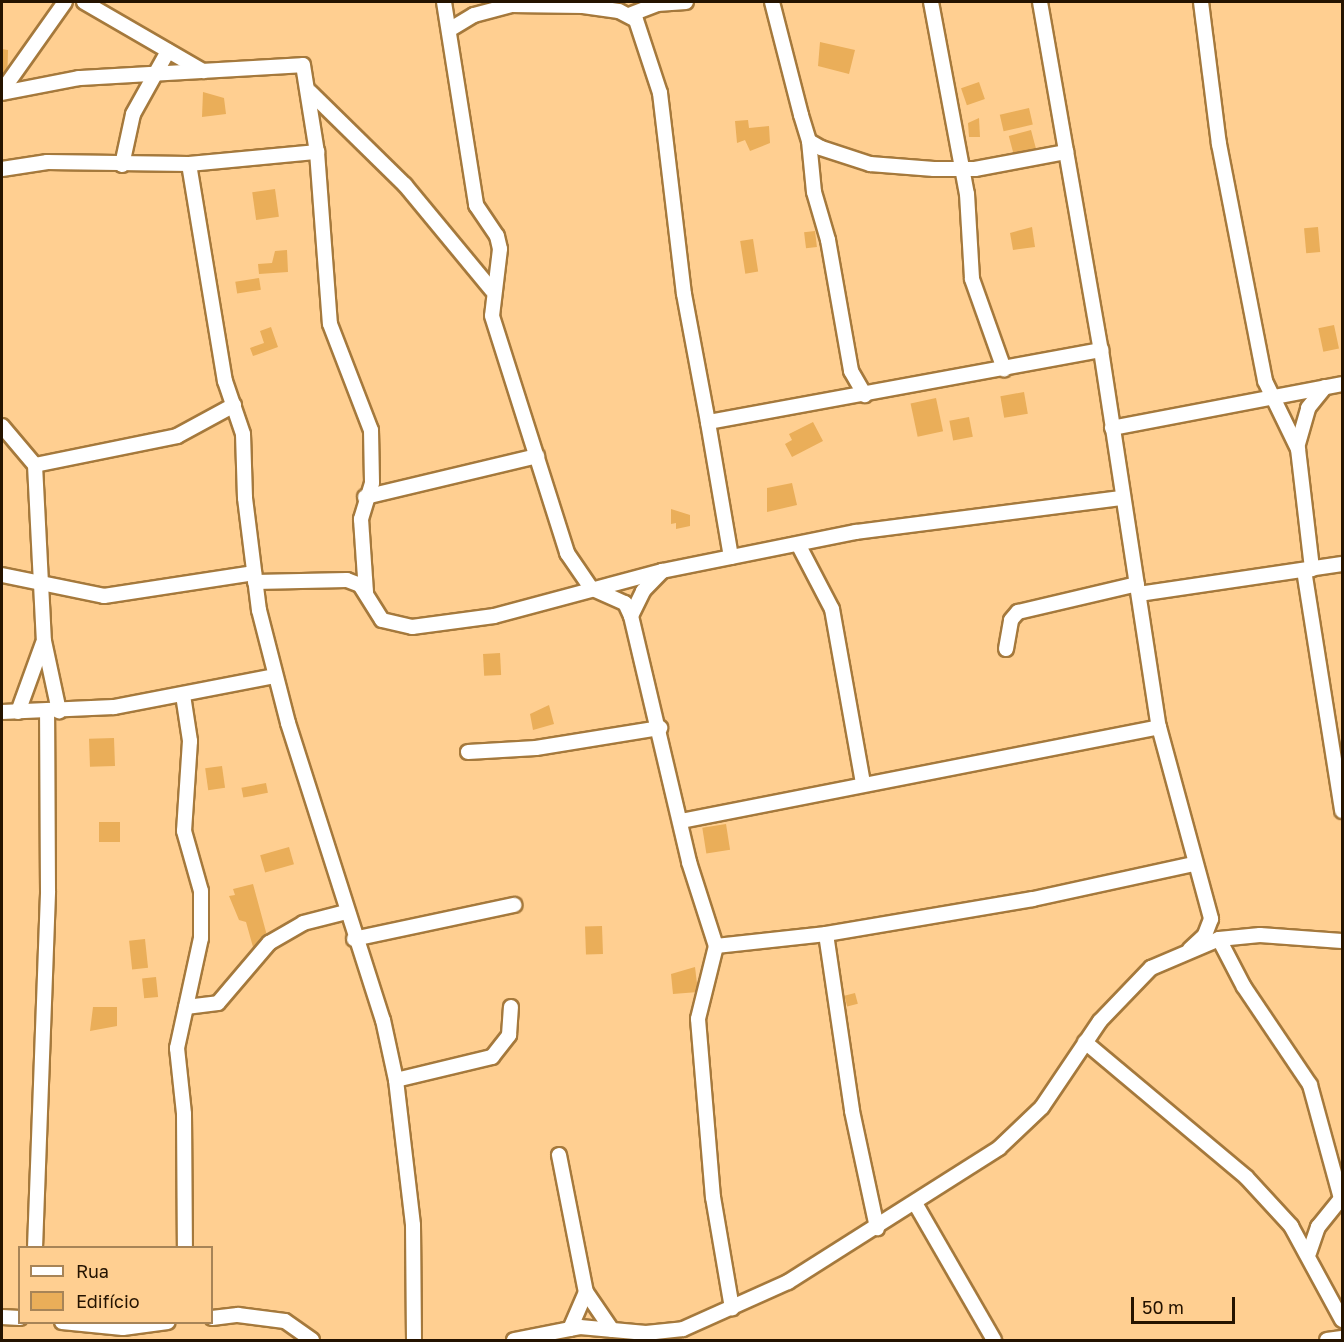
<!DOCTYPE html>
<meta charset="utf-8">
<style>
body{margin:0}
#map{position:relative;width:1344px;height:1342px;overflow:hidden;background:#ffcf91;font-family:"Golos Text",sans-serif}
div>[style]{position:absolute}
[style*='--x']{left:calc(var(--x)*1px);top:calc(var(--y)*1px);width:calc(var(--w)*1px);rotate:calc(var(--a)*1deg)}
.building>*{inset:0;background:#eaae59;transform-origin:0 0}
.roads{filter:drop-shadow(2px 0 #a5793c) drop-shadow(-2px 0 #a5793c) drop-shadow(0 2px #a5793c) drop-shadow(0 -2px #a5793c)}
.minor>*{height:14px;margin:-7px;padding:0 7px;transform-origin:7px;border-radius:7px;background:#fff}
span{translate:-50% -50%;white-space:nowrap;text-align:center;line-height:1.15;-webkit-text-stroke:4.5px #ffcf91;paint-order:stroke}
.frame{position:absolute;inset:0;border:3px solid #241300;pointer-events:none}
.legend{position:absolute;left:18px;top:1246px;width:195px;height:78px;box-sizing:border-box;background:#ffcf91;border:2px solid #a78457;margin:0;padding:8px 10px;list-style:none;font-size:18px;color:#241300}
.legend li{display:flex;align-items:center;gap:12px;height:30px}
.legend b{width:30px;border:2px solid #a78457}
.scale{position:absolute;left:1131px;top:1297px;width:104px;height:27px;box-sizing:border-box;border:3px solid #241300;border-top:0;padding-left:8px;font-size:18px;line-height:21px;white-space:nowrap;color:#241300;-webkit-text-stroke:4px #ffcf91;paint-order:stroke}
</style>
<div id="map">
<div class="building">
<div style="clip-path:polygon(820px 42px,855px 50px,849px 74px,818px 66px)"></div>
<div style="clip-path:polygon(2px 49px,8px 50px,7px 85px,2px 85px)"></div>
<div style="left:979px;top:82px;width:18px;height:19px;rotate:71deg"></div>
<div style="clip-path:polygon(203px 92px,224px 98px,226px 114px,202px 117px)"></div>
<div style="left:1029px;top:108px;width:17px;height:30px;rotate:77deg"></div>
<div style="clip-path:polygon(979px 118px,980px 137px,969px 137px,968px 123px)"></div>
<div style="clip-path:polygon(748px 120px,749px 128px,769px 126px,770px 143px,750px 151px,745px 140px,737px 143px,735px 121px)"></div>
<div style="left:1031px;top:130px;width:24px;height:23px;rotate:75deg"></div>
<div style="left:275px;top:189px;width:28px;height:23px;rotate:82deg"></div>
<div style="clip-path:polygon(1032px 227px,1035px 247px,1013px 250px,1010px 233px)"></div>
<div style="left:1318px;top:227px;width:25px;height:14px;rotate:85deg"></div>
<div style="left:815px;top:231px;width:16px;height:11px;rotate:83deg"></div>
<div style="left:753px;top:239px;width:33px;height:13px;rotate:81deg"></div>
<div style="clip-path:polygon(287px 250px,288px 272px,259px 274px,258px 264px,272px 263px,275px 251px)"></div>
<div style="left:259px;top:278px;width:12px;height:24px;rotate:81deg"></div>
<div style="left:1334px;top:325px;width:24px;height:16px;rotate:78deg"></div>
<div style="clip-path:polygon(271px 327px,278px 347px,253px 356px,250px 348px,264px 343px,260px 331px)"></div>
<div style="left:1024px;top:392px;width:22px;height:24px;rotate:80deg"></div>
<div style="left:936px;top:398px;width:34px;height:26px;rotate:78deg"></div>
<div style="left:969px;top:417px;width:20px;height:20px;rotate:79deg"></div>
<div style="clip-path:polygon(813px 422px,823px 441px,792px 457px,785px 444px,792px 440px,789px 434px)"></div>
<div style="clip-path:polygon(792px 483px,797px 505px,767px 512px,767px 488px)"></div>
<div style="clip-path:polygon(671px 509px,690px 515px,690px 526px,676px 529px,676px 523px,671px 524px)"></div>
<div style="left:500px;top:653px;width:22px;height:17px;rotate:87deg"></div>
<div style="clip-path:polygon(549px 705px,554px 724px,533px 730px,530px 714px)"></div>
<div style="left:114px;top:738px;width:28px;height:25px;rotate:88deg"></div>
<div style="left:222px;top:766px;width:22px;height:17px;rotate:82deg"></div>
<div style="left:266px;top:783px;width:10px;height:25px;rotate:79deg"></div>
<div style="left:120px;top:822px;width:20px;height:21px;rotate:90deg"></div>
<div style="left:726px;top:824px;width:26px;height:24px;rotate:81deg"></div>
<div style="left:289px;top:847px;width:18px;height:30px;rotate:74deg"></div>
<div style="clip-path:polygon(253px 884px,269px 943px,253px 947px,246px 922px,239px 920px,229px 896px,235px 895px,233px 889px)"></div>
<div style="left:602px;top:926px;width:28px;height:17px;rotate:88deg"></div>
<div style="left:145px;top:939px;width:29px;height:16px;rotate:84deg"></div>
<div style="clip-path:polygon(695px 967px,698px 992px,673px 994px,671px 974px)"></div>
<div style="left:156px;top:977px;width:20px;height:14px;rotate:84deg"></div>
<div style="left:855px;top:993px;width:11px;height:11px;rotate:75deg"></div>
<div style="clip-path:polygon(93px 1007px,117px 1007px,117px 1026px,90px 1031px)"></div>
</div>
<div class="roads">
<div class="minor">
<div style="--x:84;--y:2;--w:138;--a:30.1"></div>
<div style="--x:444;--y:2;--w:206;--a:81"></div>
<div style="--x:476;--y:205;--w:37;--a:56"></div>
<div style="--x:497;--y:236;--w:13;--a:77"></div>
<div style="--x:500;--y:249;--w:67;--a:96.8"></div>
<div style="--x:492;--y:316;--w:249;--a:72.4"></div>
<div style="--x:567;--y:553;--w:42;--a:55.6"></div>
<div style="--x:591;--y:588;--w:37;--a:24"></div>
<div style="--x:625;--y:603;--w:14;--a:65"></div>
<div style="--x:631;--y:616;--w:253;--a:76.7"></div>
<div style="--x:689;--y:862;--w:88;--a:72.2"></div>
<div style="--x:716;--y:946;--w:75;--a:103.9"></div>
<div style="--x:698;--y:1019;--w:179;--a:85.2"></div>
<div style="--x:713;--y:1197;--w:113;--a:80.3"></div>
<div style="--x:772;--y:2;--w:117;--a:75.6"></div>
<div style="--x:801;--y:115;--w:27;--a:73"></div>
<div style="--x:809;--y:141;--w:14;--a:30"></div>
<div style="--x:821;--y:148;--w:52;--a:18.1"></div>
<div style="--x:870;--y:164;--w:64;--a:4.5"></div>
<div style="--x:934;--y:169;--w:41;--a:0"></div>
<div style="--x:975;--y:169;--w:93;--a:-10.6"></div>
<div style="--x:931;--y:2;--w:195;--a:79.4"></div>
<div style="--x:967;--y:194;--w:85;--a:86.6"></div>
<div style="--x:972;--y:279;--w:96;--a:70.4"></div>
<div style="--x:1040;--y:2;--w:353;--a:80.1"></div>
<div style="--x:1101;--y:350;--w:381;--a:81.3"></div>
<div style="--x:1159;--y:727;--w:199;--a:74.8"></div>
<div style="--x:1211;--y:919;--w:17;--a:111"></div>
<div style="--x:1205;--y:935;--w:21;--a:137"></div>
<div style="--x:1201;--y:2;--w:143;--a:82.8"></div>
<div style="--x:1219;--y:144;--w:241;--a:79"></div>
<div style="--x:1265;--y:381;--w:76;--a:64.1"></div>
<div style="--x:1298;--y:449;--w:121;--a:83.3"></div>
<div style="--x:629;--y:15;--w:30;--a:-21"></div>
<div style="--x:657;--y:4;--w:29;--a:-4"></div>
<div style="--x:449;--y:30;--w:29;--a:-31"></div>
<div style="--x:474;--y:15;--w:38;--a:-15"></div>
<div style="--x:511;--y:5;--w:72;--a:0.8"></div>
<div style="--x:583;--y:6;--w:36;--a:8"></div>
<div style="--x:619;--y:11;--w:19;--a:28"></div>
<div style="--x:636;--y:20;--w:77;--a:71.8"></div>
<div style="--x:660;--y:93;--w:202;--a:83.2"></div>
<div style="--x:684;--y:294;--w:130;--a:79.4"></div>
<div style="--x:2;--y:91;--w:109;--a:-54.7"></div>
<div style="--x:310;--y:92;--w:133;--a:44.4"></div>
<div style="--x:405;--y:185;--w:136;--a:50.4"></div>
<div style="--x:2;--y:93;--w:78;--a:-11"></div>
<div style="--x:79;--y:78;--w:224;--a:-3.3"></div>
<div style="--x:303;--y:65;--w:88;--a:80.9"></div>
<div style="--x:317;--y:152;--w:172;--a:85.7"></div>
<div style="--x:330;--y:324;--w:114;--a:68.9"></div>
<div style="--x:371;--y:430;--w:53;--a:88.9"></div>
<div style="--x:372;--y:483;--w:38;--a:107"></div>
<div style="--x:361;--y:519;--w:74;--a:86.1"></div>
<div style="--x:809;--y:141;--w:51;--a:84.4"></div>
<div style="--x:814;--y:192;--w:50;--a:73.7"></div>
<div style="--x:828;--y:240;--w:133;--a:80"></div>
<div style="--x:851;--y:371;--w:28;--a:60"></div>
<div style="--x:189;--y:164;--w:220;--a:80.6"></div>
<div style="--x:225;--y:381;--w:56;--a:71.2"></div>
<div style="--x:243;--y:434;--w:64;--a:88.2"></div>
<div style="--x:245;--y:498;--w:113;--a:82.9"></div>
<div style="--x:259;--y:610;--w:117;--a:75.6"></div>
<div style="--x:288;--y:723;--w:312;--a:72.3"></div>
<div style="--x:383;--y:1020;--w:61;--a:77.8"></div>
<div style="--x:396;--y:1080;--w:146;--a:83.3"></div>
<div style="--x:413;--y:1225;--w:115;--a:89.5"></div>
<div style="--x:122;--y:165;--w:52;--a:-77.8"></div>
<div style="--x:133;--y:114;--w:72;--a:-60.9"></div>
<div style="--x:2;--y:169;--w:46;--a:-8.8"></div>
<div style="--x:47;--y:162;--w:142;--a:0.8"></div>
<div style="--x:189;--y:164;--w:129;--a:-5.4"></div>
<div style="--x:2;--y:426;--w:51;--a:49.8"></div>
<div style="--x:35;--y:465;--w:176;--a:87.1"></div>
<div style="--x:44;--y:641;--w:72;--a:77.9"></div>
<div style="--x:1112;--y:428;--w:234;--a:-10.8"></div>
<div style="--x:1298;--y:444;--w:37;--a:-74"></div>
<div style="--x:1308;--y:408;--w:27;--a:-51"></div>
<div style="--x:35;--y:465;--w:145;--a:-11.5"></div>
<div style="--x:177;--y:436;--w:65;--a:-28.5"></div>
<div style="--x:365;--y:497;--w:177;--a:-13.4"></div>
<div style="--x:798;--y:544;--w:73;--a:62.4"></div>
<div style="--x:832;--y:609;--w:177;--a:79.9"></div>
<div style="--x:731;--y:557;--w:137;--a:-99.7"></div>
<div style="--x:708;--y:422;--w:400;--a:-10.4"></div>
<div style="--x:1304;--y:570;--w:244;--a:81"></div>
<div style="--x:2;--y:575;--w:104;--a:11.6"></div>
<div style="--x:104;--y:596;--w:152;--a:-8.7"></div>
<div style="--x:255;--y:582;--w:92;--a:-1.2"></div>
<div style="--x:347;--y:580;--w:14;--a:21"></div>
<div style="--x:360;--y:585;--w:41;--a:57.8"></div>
<div style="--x:382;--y:620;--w:31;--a:13"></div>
<div style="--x:412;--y:627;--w:83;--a:-7.6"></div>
<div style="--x:494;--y:616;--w:174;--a:-15"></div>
<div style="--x:662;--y:571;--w:198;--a:-11.4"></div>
<div style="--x:856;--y:532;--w:268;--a:-7.3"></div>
<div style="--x:1139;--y:594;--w:205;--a:-8.4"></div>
<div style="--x:631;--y:616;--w:28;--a:-64"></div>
<div style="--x:643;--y:591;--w:28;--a:-46"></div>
<div style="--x:1006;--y:649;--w:29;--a:-80"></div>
<div style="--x:1011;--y:620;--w:11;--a:-49"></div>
<div style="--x:1018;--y:612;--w:122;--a:-13.2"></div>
<div style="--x:183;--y:695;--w:47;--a:81.3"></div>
<div style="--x:190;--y:741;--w:90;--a:93.8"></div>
<div style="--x:184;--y:831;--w:62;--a:74.2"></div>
<div style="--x:201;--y:891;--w:47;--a:90"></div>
<div style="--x:201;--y:938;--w:113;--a:102.3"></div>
<div style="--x:177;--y:1048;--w:66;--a:83.9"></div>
<div style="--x:184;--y:1114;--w:134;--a:89.6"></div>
<div style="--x:2;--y:712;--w:112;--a:-2.6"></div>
<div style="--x:114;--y:707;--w:164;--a:-10.9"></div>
<div style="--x:18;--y:712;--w:73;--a:-70.1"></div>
<div style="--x:468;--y:752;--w:68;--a:-3.4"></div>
<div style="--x:536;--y:748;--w:126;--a:-9.2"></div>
<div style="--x:681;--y:821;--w:487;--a:-11.1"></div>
<div style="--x:826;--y:934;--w:210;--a:-9.6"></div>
<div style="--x:1033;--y:899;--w:165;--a:-12.3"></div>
<div style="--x:354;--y:939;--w:164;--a:-12"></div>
<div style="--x:1219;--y:939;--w:54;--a:62.5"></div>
<div style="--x:1244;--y:987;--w:118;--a:56"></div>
<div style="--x:1310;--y:1085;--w:117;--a:74.7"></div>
<div style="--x:716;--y:946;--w:111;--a:-6.2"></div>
<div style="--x:826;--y:934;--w:179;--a:81.6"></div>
<div style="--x:852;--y:1111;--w:120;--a:77.9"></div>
<div style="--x:186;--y:1007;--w:32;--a:-7"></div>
<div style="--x:218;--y:1003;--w:79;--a:-49.6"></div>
<div style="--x:269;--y:943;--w:39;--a:-30"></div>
<div style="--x:303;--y:923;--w:44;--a:-14.3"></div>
<div style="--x:1085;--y:1042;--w:210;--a:40"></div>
<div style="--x:1246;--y:1177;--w:67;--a:47.4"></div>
<div style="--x:1291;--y:1226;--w:107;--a:61.5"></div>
<div style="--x:396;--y:1080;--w:99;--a:-13.5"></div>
<div style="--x:492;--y:1057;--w:28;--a:-52"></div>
<div style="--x:509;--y:1035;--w:28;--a:-86"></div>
<div style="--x:559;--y:1155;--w:140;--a:78.9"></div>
<div style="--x:586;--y:1292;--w:46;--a:55.6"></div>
<div style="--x:915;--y:1203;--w:158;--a:60"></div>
<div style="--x:35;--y:1248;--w:357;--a:-87.9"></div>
<div style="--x:48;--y:891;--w:180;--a:-90.3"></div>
<div style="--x:1309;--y:1253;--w:28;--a:-71"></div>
<div style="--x:1318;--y:1227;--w:38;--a:-51"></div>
<div style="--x:2;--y:1317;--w:18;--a:3"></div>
<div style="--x:212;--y:1318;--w:26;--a:-7"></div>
<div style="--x:238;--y:1315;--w:47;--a:7.3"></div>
<div style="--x:285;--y:1321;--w:33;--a:35"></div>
<div style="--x:62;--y:1322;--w:61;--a:5.6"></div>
<div style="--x:123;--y:1328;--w:45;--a:-7.6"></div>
<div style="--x:570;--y:1329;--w:40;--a:-66.6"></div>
<div style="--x:514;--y:1340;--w:67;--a:-11.1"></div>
<div style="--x:580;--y:1327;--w:66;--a:5.2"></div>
<div style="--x:646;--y:1333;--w:37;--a:-6"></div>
<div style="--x:683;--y:1329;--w:115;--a:-24.1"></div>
<div style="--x:788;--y:1282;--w:250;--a:-32.4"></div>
<div style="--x:999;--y:1148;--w:59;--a:-43.6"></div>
<div style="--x:1042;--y:1107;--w:104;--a:-56"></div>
<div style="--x:1100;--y:1021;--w:74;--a:-46.1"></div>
<div style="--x:1151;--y:968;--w:74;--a:-23.1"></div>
<div style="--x:1219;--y:939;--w:41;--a:-5.6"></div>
<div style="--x:1260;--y:935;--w:82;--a:4.2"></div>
<div style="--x:1327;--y:1340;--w:15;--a:-8"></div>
</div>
</div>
<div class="frame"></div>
<ul class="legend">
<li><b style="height:8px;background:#fff"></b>Rua</li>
<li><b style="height:16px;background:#eaae59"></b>Edifício</li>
</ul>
<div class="scale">50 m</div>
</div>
